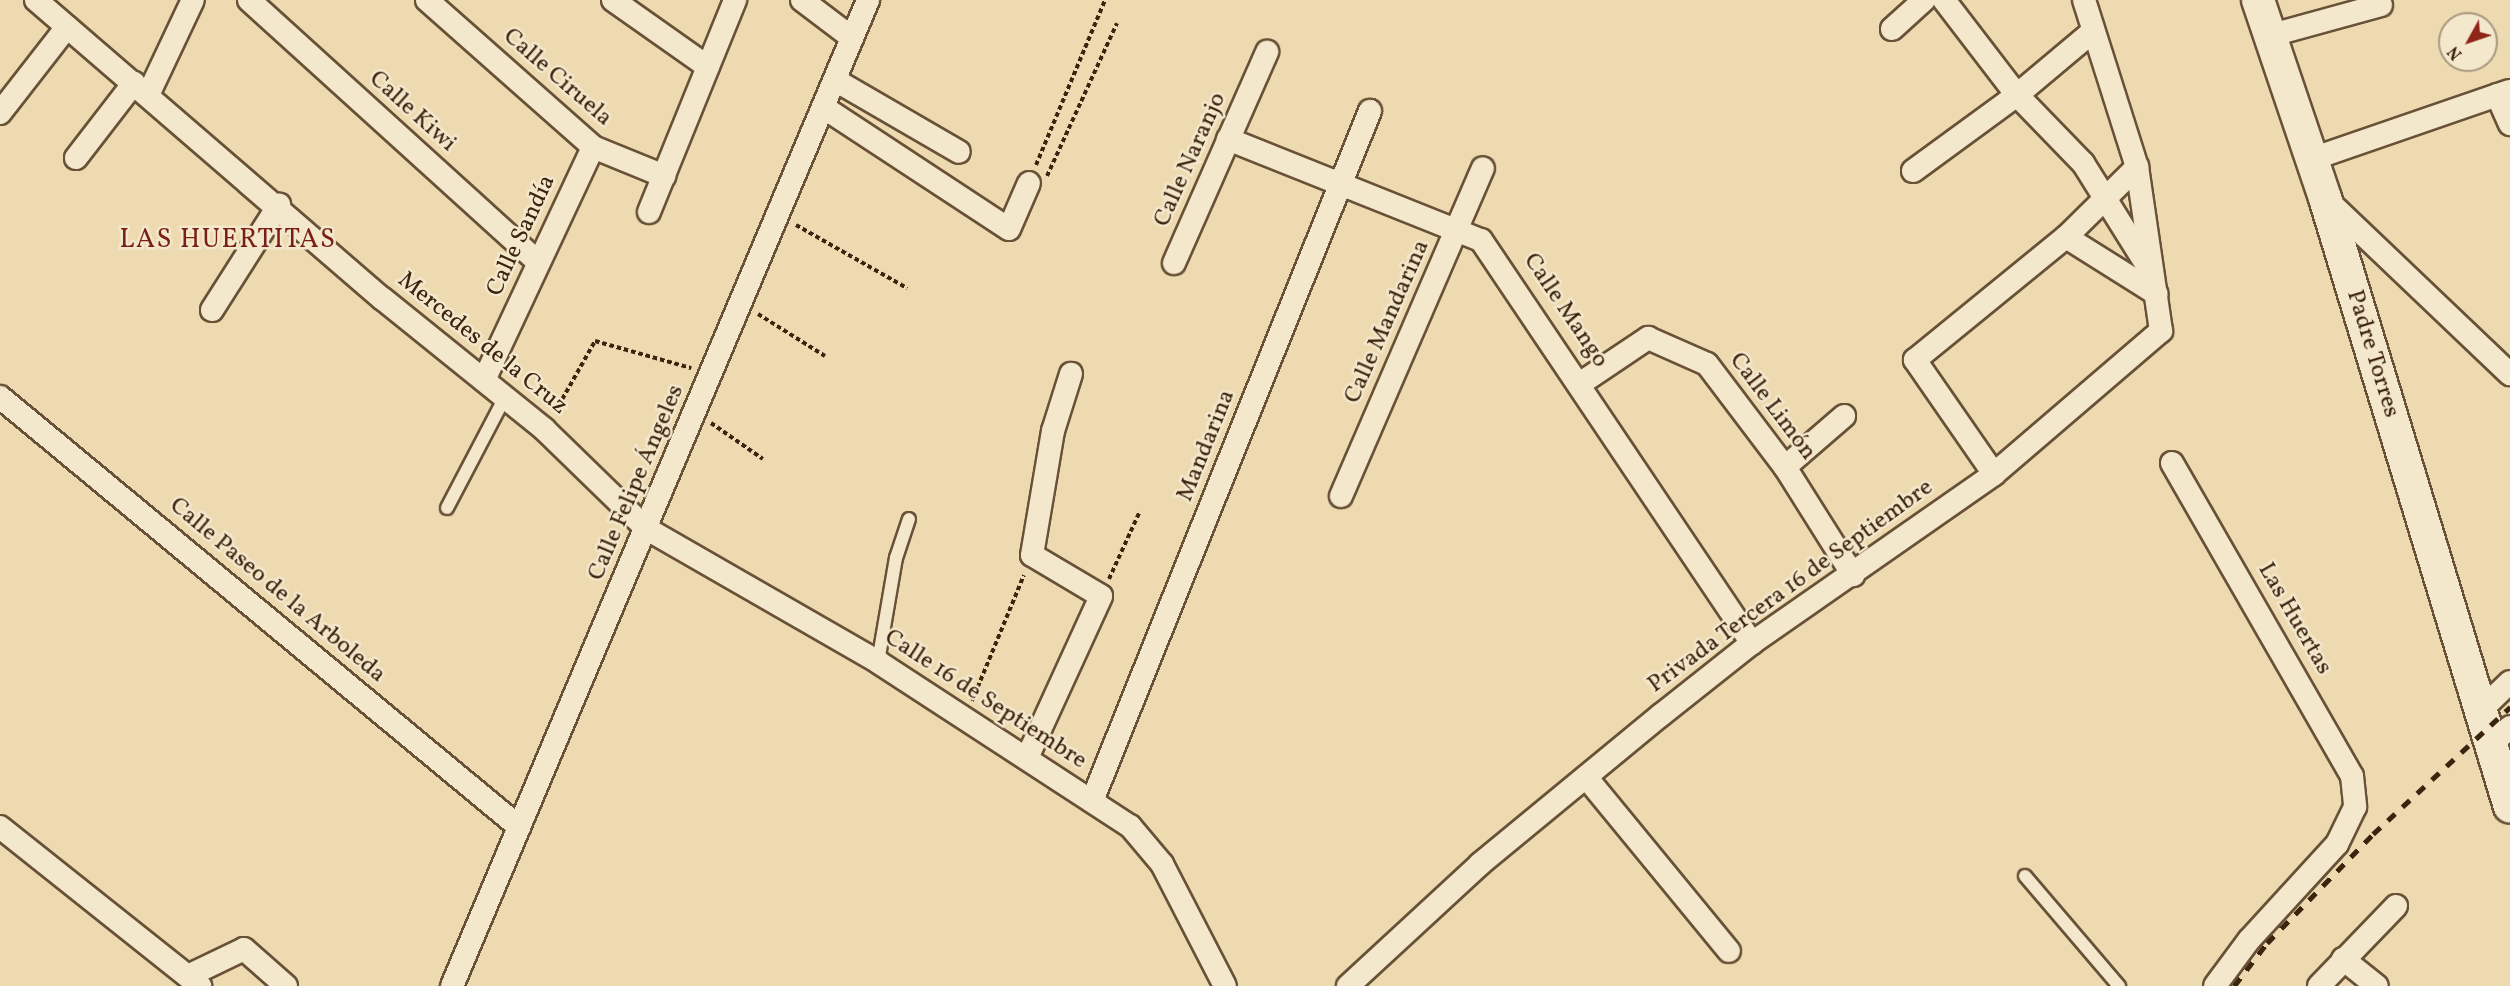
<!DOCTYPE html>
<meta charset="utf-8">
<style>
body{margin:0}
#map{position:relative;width:2510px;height:986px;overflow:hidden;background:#eddab0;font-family:Vollkorn,serif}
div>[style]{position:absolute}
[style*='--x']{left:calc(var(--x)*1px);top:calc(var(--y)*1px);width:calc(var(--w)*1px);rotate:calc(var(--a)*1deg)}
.path>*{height:4px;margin-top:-2px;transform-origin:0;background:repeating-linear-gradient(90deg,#3c230e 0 4.5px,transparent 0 7.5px)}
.roads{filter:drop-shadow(2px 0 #685136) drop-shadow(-2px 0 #685136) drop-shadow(0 2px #685136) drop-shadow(0 -2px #685136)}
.lane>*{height:12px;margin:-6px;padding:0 6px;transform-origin:6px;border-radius:6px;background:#f3e7cc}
.street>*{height:22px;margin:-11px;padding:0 11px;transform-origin:11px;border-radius:11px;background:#f3e7cc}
.secondary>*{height:32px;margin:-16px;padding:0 16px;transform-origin:16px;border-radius:16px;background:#f3e7cc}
.rail>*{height:4.5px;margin-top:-2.25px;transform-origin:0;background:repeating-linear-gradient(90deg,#3c230e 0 10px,transparent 0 20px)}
span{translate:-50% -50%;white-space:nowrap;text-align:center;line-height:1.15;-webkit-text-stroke:5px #f3e7cc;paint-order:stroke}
.street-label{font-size:24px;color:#3c230e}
.quarter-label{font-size:27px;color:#7a1f14;letter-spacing:1.5px}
.north{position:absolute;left:2438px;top:12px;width:60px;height:60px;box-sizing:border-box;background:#f3e7cc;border:2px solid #aa9980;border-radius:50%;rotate:230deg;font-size:16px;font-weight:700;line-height:24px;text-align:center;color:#3c230e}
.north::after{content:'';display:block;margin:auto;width:21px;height:27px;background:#8f2418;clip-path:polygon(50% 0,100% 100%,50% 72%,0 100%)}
</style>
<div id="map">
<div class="path">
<div style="--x:1036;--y:165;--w:179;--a:-67.3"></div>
<div style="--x:1047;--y:176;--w:168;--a:-65.4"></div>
<div style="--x:796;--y:225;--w:128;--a:29.6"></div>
<div style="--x:758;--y:314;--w:79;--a:32.1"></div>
<div style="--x:555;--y:412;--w:81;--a:-60.6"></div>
<div style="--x:595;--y:341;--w:100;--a:15.7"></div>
<div style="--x:711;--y:423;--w:63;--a:34.7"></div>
<div style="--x:1109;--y:579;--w:75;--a:-65.5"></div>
<div style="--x:972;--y:701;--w:136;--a:-67.6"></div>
</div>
<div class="roads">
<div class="lane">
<div style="--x:447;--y:508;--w:125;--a:-62.4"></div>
<div style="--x:878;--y:662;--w:106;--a:-80.2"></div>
<div style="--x:896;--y:558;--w:41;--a:-71.6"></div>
<div style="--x:2025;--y:876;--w:145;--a:49.5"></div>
</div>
<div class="street">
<div style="--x:36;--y:0;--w:458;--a:40.8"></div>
<div style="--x:383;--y:299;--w:207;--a:38.9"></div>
<div style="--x:544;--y:429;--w:144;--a:44.2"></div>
<div style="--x:647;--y:529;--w:267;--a:29.9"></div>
<div style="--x:878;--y:662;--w:301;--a:33.1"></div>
<div style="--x:1130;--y:826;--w:50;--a:49.9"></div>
<div style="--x:1162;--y:864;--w:137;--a:62.7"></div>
<div style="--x:249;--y:0;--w:391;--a:42.2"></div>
<div style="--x:427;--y:0;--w:222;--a:41.5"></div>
<div style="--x:593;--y:147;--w:77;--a:22.2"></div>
<div style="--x:613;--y:0;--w:116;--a:35.2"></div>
<div style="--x:802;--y:0;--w:63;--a:37.2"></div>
<div style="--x:1944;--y:0;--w:120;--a:52.5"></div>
<div style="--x:2017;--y:95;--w:95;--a:45.9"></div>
<div style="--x:2083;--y:163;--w:119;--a:58"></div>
<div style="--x:1892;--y:29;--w:43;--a:-42.2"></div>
<div style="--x:2272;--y:35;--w:113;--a:-15.4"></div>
<div style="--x:835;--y:80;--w:143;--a:30.1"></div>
<div style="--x:148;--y:95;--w:105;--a:-64.7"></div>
<div style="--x:2497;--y:95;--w:32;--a:66"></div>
<div style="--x:823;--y:107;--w:222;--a:33.3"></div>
<div style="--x:1009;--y:229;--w:50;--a:-66.5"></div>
<div style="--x:0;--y:113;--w:109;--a:-52.1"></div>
<div style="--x:1228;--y:139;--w:272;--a:21.8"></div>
<div style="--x:1481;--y:240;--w:486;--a:56.1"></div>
<div style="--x:76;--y:158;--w:95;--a:-52.3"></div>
<div style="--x:2312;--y:159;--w:209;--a:-19"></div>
<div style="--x:1913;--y:171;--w:129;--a:-36.2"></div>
<div style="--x:2017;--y:95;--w:98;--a:-40"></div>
<div style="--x:2326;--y:199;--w:254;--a:43.6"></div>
<div style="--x:649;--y:212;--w:229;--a:-67.9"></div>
<div style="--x:2066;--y:237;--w:107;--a:32.1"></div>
<div style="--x:1174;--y:263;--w:231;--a:-66.2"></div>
<div style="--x:212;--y:310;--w:125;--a:-57.5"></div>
<div style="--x:484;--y:380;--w:257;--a:-64.9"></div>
<div style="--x:1581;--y:383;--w:81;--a:-33.9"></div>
<div style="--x:1648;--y:338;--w:64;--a:23.8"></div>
<div style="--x:1707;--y:364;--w:129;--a:52.9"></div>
<div style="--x:1785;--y:467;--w:128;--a:57.8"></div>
<div style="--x:0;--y:397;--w:674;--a:39.64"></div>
<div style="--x:2172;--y:463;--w:361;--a:60.1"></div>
<div style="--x:2352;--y:776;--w:31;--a:84"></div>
<div style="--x:2355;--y:807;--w:41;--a:115.9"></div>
<div style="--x:2337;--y:844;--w:130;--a:132.5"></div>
<div style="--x:2249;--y:940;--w:57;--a:126.5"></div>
<div style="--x:1785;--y:467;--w:78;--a:-40.8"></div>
<div style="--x:1994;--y:474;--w:139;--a:-124.7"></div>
<div style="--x:1915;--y:360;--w:195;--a:-39.2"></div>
<div style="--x:2066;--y:237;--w:100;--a:-44.6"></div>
<div style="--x:1341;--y:496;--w:357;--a:-66.6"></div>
<div style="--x:2482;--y:709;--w:39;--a:-44"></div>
<div style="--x:2494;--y:742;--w:22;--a:-43"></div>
<div style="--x:1027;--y:758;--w:178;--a:-65.4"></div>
<div style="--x:1101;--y:596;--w:80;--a:-149.3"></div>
<div style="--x:1032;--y:555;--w:126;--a:-80.4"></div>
<div style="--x:1053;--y:431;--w:60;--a:-72.5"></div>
<div style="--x:1586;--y:777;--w:225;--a:50.6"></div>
<div style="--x:1092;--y:801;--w:744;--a:-68.06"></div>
<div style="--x:0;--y:827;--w:256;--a:38.5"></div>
<div style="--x:2343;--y:959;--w:43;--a:38.5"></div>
<div style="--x:188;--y:976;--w:62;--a:-25.7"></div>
<div style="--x:244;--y:949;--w:56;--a:41.4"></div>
<div style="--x:452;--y:986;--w:1070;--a:-67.12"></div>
<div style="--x:1348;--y:986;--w:180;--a:-42.7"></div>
<div style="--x:1480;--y:864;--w:234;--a:-39.5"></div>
<div style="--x:1661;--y:715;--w:116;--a:-38.4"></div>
<div style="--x:1752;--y:643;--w:295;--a:-34.9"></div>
<div style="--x:1994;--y:474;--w:220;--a:-40.6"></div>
<div style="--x:2161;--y:331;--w:166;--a:-98.3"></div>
<div style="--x:2137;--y:167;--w:175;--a:-107.6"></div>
<div style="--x:2319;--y:986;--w:111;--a:-46.1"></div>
</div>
<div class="secondary">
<div style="--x:2258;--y:0;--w:209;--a:71.3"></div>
<div style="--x:2325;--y:198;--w:636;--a:73.1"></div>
</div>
</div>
<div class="rail">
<div style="--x:2234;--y:986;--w:54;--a:-52.5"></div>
<div style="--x:2267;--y:943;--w:152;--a:-45.8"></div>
<div style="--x:2373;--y:834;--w:187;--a:-42.8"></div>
</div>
<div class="street-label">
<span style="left:557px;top:78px;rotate:41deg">Calle Ciruela</span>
<span style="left:412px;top:112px;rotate:42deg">Calle Kiwi</span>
<span style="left:1191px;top:160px;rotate:-66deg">Calle Naranjo</span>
<span style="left:522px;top:236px;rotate:-65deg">Calle Sandía</span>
<span style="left:1565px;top:311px;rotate:56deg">Calle Mango</span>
<span style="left:1388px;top:322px;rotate:-66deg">Calle Mandarina</span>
<span style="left:482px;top:344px;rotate:39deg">Mercedes de la Cruz</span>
<span style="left:2372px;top:354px;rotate:73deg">Padre Torres</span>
<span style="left:1772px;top:407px;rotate:53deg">Calle Limón</span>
<span style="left:1207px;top:446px;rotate:-68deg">Mandarina</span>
<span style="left:637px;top:483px;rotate:-67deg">Calle Felipe Ángeles</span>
<span style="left:1791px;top:587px;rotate:-36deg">Privada Tercera 16 de Septiembre</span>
<span style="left:277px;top:591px;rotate:40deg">Calle Paseo de la Arboleda</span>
<span style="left:2294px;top:619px;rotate:60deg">Las Huertas</span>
<span style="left:985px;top:700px;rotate:33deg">Calle 16 de Septiembre</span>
</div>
<div class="quarter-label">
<span style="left:228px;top:241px">LAS HUERTITAS</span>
</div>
<div class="north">N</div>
</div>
